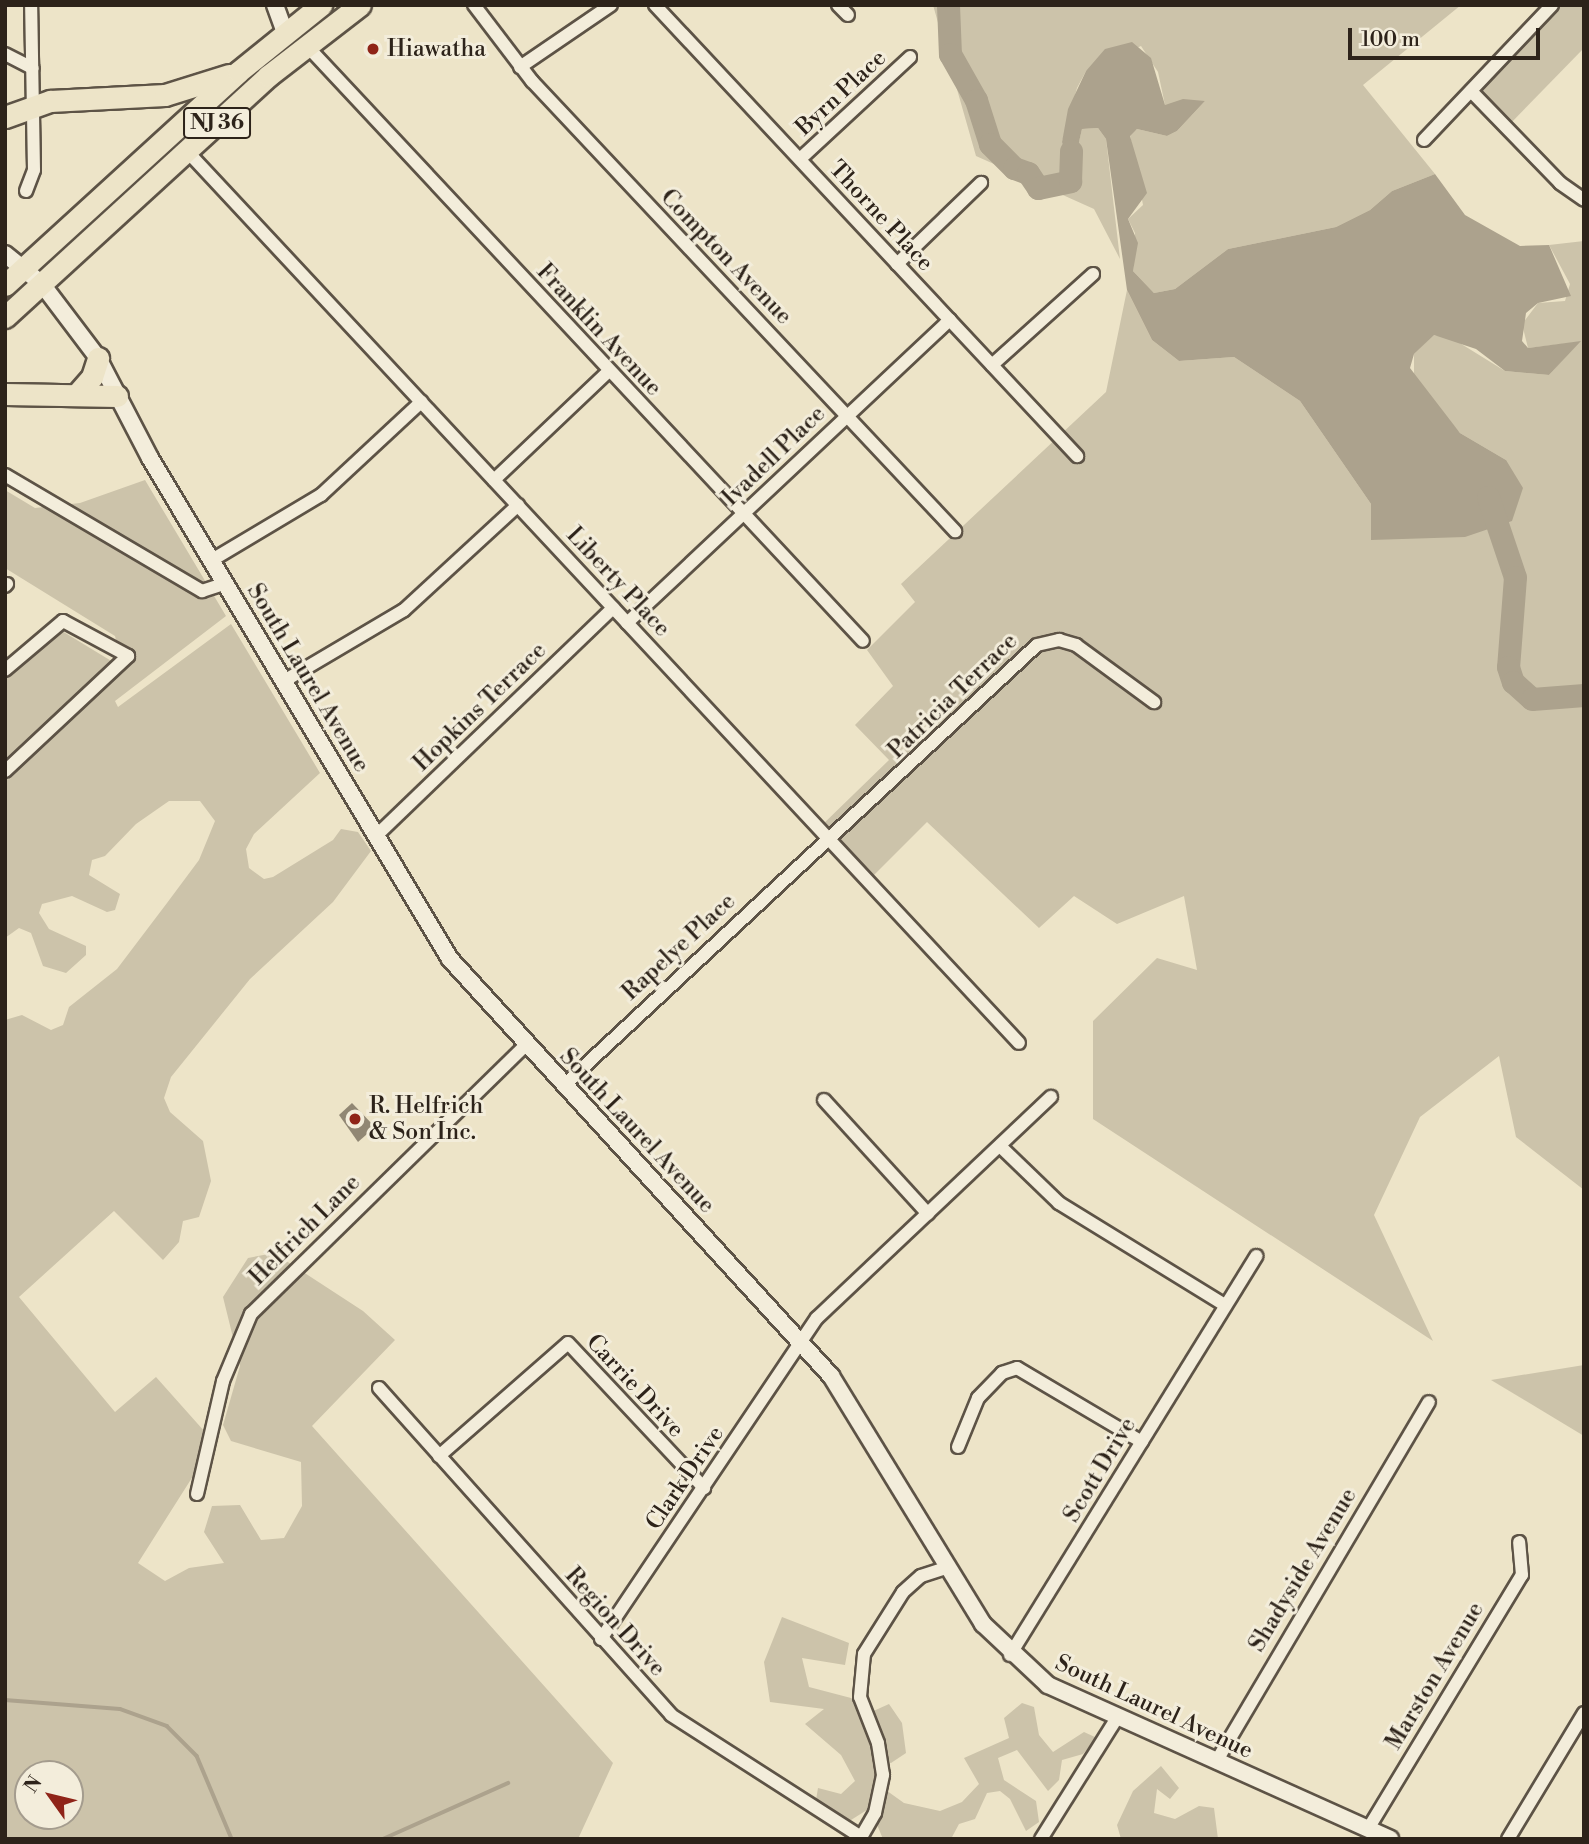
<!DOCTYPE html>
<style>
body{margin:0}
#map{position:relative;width:1589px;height:1844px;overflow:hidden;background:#ede4c8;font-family:"Libre Bodoni",serif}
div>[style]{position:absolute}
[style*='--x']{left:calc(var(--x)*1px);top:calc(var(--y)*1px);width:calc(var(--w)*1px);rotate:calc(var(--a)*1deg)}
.green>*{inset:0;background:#ccc3aa}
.water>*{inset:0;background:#aca28d}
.stream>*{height:3.5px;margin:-1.75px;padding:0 1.75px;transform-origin:1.75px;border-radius:1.75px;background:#aca28d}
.river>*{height:23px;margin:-11.5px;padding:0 11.5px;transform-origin:11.5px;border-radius:11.5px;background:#aca28d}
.building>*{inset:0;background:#918774}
.roads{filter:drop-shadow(2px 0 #5d5346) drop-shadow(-2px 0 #5d5346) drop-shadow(0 2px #5d5346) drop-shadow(0 -2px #5d5346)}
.minor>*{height:12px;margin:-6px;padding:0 6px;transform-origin:6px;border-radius:6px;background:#f3eddb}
.tertiary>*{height:16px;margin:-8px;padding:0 8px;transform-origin:8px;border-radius:8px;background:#f3eddb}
.trunk>*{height:21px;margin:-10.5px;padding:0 10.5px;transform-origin:10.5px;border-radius:10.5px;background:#ede4c8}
.dots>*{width:19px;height:19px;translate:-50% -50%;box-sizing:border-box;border:4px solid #f3eddb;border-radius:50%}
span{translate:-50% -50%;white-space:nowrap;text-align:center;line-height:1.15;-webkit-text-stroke:6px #f3eddb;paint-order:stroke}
.shield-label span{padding:2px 5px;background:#f3eddb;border:2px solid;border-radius:5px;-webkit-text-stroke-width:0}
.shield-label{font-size:21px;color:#2d231a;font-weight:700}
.poi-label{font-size:23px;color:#2d231a}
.left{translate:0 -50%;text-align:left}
.street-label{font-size:23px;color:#2d231a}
.frame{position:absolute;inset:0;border:7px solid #2d231a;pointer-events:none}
.north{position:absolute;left:14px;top:1760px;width:70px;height:70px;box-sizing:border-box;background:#f3eddb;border:2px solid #a49c8e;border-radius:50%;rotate:304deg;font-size:19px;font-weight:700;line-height:28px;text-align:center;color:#2d231a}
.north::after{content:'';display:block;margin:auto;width:24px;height:32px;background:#8f2418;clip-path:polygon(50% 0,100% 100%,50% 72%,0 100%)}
.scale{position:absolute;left:1348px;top:28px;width:192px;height:32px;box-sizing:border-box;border:4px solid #2d231a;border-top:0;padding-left:9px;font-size:21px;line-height:24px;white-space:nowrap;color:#2d231a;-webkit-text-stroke:5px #f3eddb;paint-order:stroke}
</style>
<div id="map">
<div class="green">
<div style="clip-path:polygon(933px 5px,1461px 5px,1363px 85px,1435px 174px,1392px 191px,1370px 210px,1336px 227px,1228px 249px,1175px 289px,1154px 293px,1133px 271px,1135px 233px,1128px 219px,1143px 205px,1130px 135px,1137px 129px,1167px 136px,1177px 131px,1205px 101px,1165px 105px,1158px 72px,1141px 46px,1086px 71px,1077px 88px,1062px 142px,1070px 178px,1082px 129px,1098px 128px,1106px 139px,1120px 259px,1094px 209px,976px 156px)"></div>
<div style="clip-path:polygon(1553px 5px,1584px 5px,1584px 48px,1508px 126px,1472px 93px)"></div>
<div style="clip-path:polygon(1584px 241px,1584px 1190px,1516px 1137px,1499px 1056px,1420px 1117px,1374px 1215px,1433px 1341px,1093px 1119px,1093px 1021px,1157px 958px,1197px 970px,1184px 896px,1117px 924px,1074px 896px,1039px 928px,927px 822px,868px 881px,819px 828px,889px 760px,855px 725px,893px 686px,867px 650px,915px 602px,901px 584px,1106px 392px,1127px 290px,1152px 340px,1179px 361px,1234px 357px,1300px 401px,1371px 504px,1506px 460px,1460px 433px,1414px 379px,1414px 354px,1433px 335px,1450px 337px,1505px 371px,1549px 375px,1579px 342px,1528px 348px,1522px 324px,1538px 303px,1565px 301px,1570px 284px,1549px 245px)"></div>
<div style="clip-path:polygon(evenodd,145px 480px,226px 616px,115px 701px,118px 707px,231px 624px,320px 773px,254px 834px,246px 849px,249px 868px,264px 879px,273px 877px,333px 840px,341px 829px,358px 832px,371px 851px,333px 902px,250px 979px,171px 1077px,164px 1098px,170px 1112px,203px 1141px,211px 1181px,199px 1217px,183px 1221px,179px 1242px,163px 1260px,114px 1211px,19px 1297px,115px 1412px,156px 1377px,205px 1432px,195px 1473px,138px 1563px,165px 1581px,189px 1568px,224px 1563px,204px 1532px,212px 1506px,240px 1505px,261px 1540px,284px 1538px,302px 1506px,301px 1462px,231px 1441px,223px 1425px,240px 1366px,223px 1297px,248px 1258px,274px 1253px,363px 1311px,395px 1340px,312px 1426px,613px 1763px,578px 1839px,5px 1839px,5px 1020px,22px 1015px,51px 1030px,63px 1025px,69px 1007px,117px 969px,167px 903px,199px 860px,215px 821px,200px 801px,169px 801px,136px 824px,105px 856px,92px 860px,89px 875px,120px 894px,115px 910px,107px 912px,72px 896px,42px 904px,39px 913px,49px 929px,86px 946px,86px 955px,66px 973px,43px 966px,31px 933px,19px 928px,5px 938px,5px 774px,121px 661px,115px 636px,5px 568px,5px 490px,35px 508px,80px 503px,145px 480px,28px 1774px,70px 1774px,70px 1816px,28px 1816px,28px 1774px)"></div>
<div style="clip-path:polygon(62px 631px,113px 662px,5px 762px,5px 680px)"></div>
<div style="clip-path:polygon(1584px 1365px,1584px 1436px,1491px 1380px)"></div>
<div style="clip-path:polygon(782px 1617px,849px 1643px,845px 1665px,802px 1658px,809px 1687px,851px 1698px,869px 1713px,889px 1704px,902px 1723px,906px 1753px,891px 1763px,872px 1758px,876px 1783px,904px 1803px,940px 1811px,962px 1802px,979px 1784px,964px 1758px,1009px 1738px,1004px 1718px,1022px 1703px,1034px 1707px,1039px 1735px,1053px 1752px,1084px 1732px,1097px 1738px,1083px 1754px,1062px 1760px,1059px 1780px,1048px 1791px,1017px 1750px,998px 1758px,1004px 1780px,1036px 1801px,1039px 1822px,1026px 1831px,1010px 1799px,1000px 1791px,987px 1793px,975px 1819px,959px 1824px,951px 1839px,883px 1839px,870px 1808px,851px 1820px,834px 1818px,816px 1800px,818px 1788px,841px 1794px,855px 1781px,841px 1755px,805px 1724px,824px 1709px,770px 1702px,764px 1662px)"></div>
<div style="clip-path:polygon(1161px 1766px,1179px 1788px,1170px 1799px,1157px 1789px,1154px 1813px,1175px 1819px,1199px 1806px,1214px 1808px,1218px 1839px,1121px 1839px,1117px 1825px,1133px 1791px)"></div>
</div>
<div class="water">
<div style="clip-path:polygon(1132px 42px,1151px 58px,1165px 105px,1183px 99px,1205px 101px,1177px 131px,1167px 136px,1137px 129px,1130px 136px,1147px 193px,1128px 219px,1138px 243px,1133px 271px,1154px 293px,1175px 289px,1228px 249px,1336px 227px,1370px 210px,1392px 191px,1435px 174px,1465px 215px,1520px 246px,1549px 245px,1571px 296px,1538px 303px,1526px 313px,1522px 341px,1528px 348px,1581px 341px,1549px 375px,1505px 371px,1476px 349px,1434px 335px,1414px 354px,1410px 368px,1460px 433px,1506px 460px,1523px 488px,1512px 521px,1465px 537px,1371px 540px,1371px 504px,1300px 401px,1234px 357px,1179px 361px,1152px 340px,1127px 290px,1106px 139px,1098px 128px,1082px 129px,1070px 181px,1062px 142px,1068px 109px,1086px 71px,1105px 49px)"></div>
</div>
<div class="stream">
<div style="--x:5;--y:1700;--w:115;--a:4.5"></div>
<div style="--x:120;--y:1709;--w:50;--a:19.9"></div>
<div style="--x:167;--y:1726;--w:42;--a:45"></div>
<div style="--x:197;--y:1756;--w:90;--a:67.1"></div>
<div style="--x:383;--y:1839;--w:137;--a:-24.1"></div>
</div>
<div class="river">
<div style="--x:948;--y:5;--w:49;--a:87.7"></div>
<div style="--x:950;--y:54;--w:53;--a:60.5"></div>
<div style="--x:976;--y:100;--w:46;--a:72.3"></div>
<div style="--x:990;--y:144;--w:34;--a:45"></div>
<div style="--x:1014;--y:168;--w:15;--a:20"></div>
<div style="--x:1028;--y:173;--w:18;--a:56"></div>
<div style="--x:1038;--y:188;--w:33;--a:-12"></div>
<div style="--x:1070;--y:181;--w:30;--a:-88"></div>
<div style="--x:1488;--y:497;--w:84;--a:71.4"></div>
<div style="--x:1515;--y:577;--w:90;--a:94.4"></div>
<div style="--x:1508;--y:667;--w:16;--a:72"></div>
<div style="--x:1513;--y:682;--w:25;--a:42"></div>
<div style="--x:1532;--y:699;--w:52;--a:-4.4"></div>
</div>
<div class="building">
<div style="clip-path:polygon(352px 1103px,375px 1127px,358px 1142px,339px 1115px)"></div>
</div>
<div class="roads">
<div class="minor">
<div style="--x:474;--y:5;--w:96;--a:52.7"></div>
<div style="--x:532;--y:81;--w:618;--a:46.77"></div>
<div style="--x:655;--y:5;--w:618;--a:46.9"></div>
<div style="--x:838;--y:5;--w:14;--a:45"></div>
<div style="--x:307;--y:46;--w:814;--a:46.94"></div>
<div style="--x:5;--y:54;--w:31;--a:27"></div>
<div style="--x:520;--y:67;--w:110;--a:-34.3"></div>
<div style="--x:1471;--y:91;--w:128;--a:45.9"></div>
<div style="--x:1560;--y:183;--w:29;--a:35"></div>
<div style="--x:1424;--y:140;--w:186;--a:-46.5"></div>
<div style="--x:186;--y:150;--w:1221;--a:46.99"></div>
<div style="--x:800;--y:159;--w:150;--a:-42.8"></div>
<div style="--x:26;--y:191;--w:22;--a:-69"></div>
<div style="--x:34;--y:170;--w:165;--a:-91"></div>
<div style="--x:897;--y:264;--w:117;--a:-44"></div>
<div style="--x:992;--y:365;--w:136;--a:-42"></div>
<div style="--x:5;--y:475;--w:229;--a:30.5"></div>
<div style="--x:202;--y:591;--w:25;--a:-18"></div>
<div style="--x:494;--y:480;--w:158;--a:-43.5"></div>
<div style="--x:212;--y:560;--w:127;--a:-30.8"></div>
<div style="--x:321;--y:495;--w:137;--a:-42.9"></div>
<div style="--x:5;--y:586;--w:3;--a:-45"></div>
<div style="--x:627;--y:623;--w:443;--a:-43.2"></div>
<div style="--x:5;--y:670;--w:76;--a:-40.2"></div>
<div style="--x:63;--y:621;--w:74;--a:28.3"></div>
<div style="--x:128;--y:656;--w:168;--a:136.9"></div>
<div style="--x:284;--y:681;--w:139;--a:-30.6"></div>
<div style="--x:404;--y:610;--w:155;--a:-42.6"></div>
<div style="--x:376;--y:836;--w:329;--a:-43.9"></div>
<div style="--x:563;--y:1086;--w:647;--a:-42.93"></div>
<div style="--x:1037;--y:645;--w:23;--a:-13"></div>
<div style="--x:1059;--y:640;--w:18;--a:16"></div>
<div style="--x:1076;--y:645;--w:97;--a:36.2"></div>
<div style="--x:824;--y:1100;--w:154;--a:47.6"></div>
<div style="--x:1000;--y:1146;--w:82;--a:44"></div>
<div style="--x:1059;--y:1203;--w:195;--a:31.6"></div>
<div style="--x:379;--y:1388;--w:438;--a:48.2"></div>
<div style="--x:671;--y:1715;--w:226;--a:32.7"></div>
<div style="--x:958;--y:1447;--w:53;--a:-67.8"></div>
<div style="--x:978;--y:1398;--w:35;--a:-46"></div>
<div style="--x:1002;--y:1373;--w:16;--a:-18"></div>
<div style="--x:1017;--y:1368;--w:145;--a:30.6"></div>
<div style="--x:439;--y:1456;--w:171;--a:-41.2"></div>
<div style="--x:568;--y:1343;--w:199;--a:46.8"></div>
<div style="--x:197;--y:1494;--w:116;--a:-77"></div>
<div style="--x:223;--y:1381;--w:73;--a:-67.3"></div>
<div style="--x:251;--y:1314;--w:385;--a:-44.4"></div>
<div style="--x:601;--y:1639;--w:387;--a:-56.1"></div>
<div style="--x:817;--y:1318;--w:322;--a:-43.4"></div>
<div style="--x:1010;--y:1655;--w:469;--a:-58.3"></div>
<div style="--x:1216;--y:1762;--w:418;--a:-59.4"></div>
<div style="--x:1368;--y:1829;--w:297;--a:-58.8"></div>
<div style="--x:1522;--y:1575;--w:33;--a:-95"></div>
<div style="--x:860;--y:1839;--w:30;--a:-60"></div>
<div style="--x:875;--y:1813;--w:39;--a:-78"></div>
<div style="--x:883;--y:1775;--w:32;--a:-99"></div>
<div style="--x:878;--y:1743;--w:49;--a:-111.4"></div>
<div style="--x:860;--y:1697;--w:43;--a:-84.7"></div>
<div style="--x:864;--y:1654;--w:73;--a:-57.8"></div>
<div style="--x:903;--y:1592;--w:24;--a:-42"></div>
<div style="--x:921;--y:1576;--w:26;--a:-18"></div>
<div style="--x:1041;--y:1839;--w:143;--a:-57.9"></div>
<div style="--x:1508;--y:1839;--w:147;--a:-58.9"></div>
</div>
<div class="tertiary">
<div style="--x:275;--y:5;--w:30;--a:70"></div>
<div style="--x:5;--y:254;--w:48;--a:39"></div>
<div style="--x:42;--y:284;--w:93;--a:52.9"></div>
<div style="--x:98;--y:358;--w:113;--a:62.5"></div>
<div style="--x:150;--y:458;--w:584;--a:59.09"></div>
<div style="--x:450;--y:959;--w:565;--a:47.58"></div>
<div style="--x:831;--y:1376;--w:291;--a:58.5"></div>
<div style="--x:983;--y:1624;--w:89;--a:43.2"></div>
<div style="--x:1048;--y:1685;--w:375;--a:24.2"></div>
</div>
<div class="trunk">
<div style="--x:5;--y:117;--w:48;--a:-19.6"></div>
<div style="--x:50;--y:101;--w:115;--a:-3"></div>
<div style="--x:165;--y:95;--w:67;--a:-17.4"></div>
<div style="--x:5;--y:285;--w:316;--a:-42.4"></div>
<div style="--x:238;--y:72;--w:107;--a:-38.9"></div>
<div style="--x:5;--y:317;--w:357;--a:-42.5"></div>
<div style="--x:268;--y:76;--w:116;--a:-37.7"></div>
<div style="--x:79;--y:392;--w:20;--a:-49"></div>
<div style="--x:92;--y:377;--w:20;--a:-72"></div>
<div style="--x:5;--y:394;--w:112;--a:1"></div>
</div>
</div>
<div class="dots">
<div style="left:373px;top:49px;background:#8f2418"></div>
<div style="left:355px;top:1119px;background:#8f2418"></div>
</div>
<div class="shield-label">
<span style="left:217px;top:123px">NJ 36</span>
</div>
<div class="poi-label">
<span class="left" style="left:387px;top:49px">Hiawatha</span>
<span class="left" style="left:369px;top:1119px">R. Helfrich<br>&amp; Son Inc.</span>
</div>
<div class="street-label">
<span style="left:841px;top:93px;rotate:-43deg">Byrn Place</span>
<span style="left:881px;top:216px;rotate:47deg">Thorne Place</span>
<span style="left:726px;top:257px;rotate:46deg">Compton Avenue</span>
<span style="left:599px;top:330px;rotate:47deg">Franklin Avenue</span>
<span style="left:774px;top:456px;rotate:-44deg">Ivadell Place</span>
<span style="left:618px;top:582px;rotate:47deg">Liberty Place</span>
<span style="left:308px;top:678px;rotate:59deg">South Laurel Avenue</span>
<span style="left:953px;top:696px;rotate:-44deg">Patricia Terrace</span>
<span style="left:480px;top:707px;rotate:-44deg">Hopkins Terrace</span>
<span style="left:679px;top:947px;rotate:-43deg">Rapelye Place</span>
<span style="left:637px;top:1131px;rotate:47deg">South Laurel Avenue</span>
<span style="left:305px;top:1230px;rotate:-45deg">Helfrich Lane</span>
<span style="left:635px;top:1386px;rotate:47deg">Carrie Drive</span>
<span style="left:1100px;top:1470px;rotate:-59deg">Scott Drive</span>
<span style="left:685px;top:1478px;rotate:-56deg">Clark Drive</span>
<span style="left:1303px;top:1570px;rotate:-59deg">Shadyside Avenue</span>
<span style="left:615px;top:1622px;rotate:48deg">Region Drive</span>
<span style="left:1435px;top:1676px;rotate:-59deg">Marston Avenue</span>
<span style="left:1154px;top:1707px;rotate:25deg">South Laurel Avenue</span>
</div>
<div class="frame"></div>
<div class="north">N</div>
<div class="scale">100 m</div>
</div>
